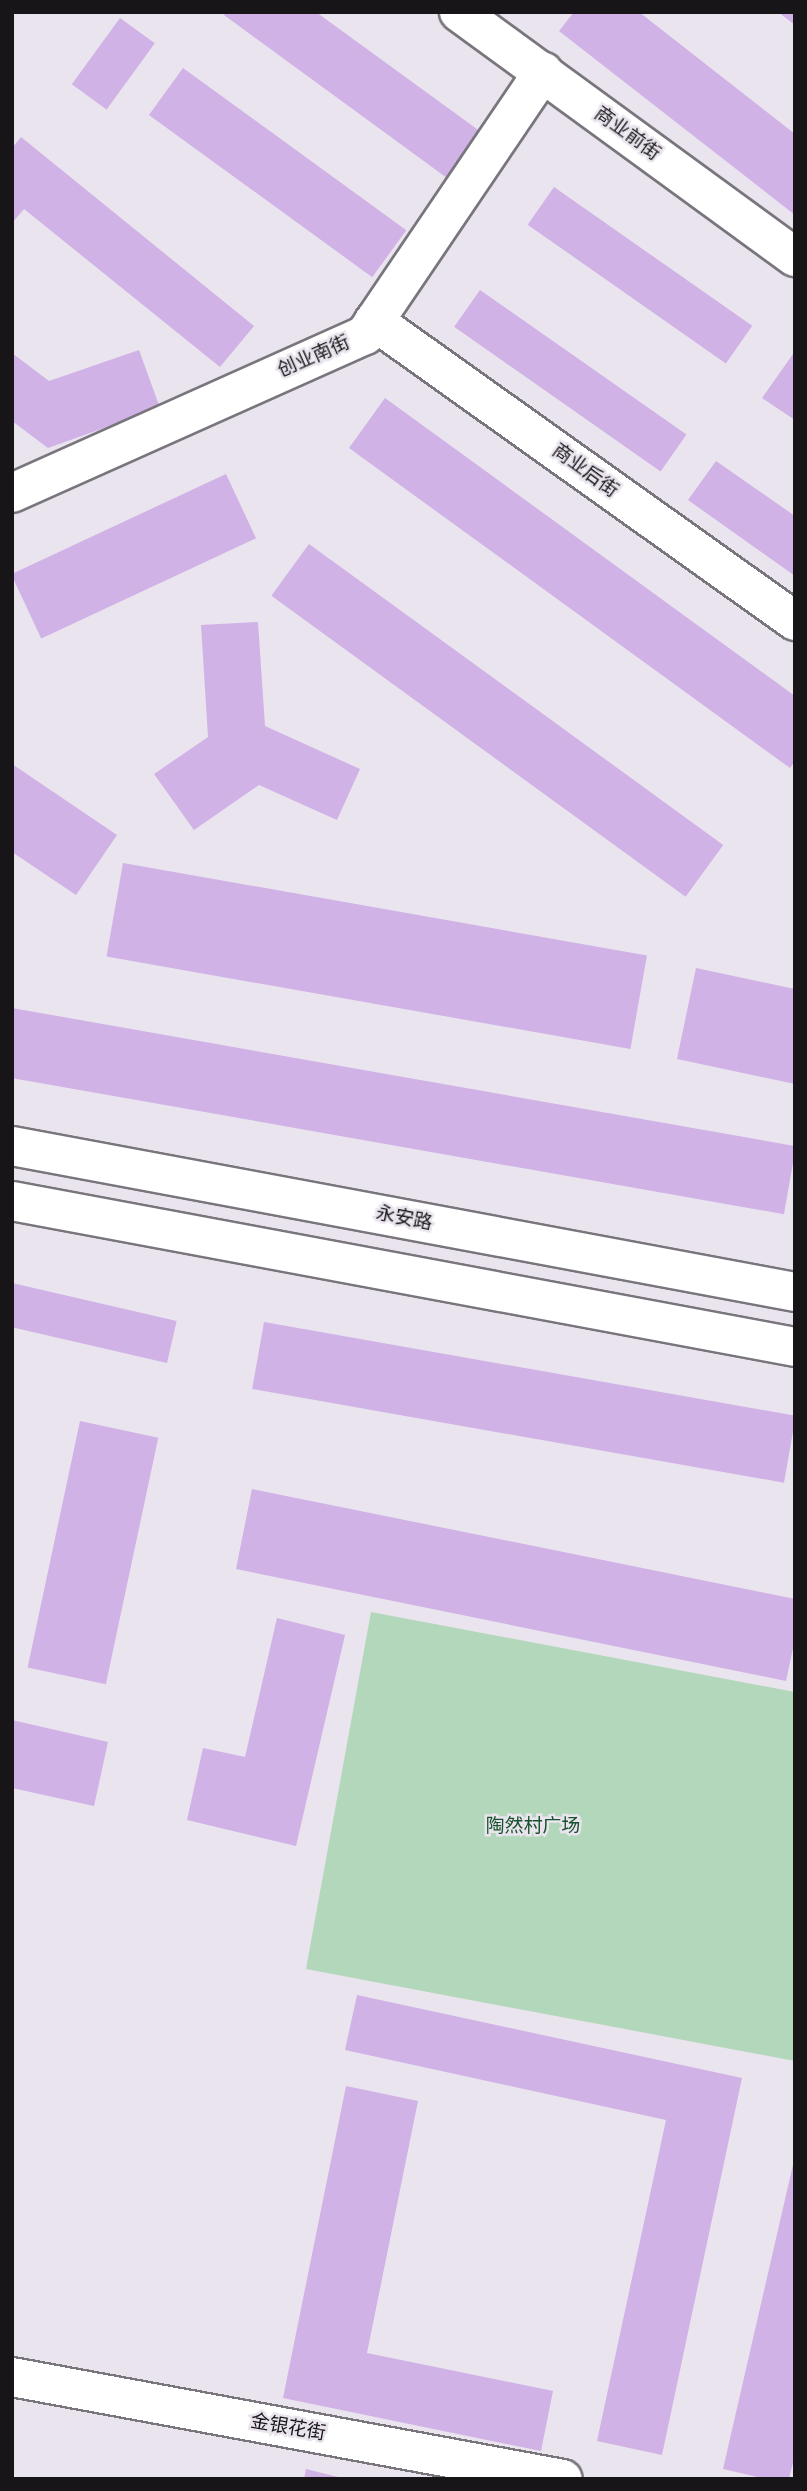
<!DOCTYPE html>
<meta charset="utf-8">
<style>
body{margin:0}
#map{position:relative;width:807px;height:2491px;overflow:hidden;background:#e9e4ed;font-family:Signika,"Noto Sans SC",sans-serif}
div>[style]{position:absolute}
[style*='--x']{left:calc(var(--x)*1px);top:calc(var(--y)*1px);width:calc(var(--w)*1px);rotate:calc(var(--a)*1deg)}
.green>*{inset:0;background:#b3d7bb}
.building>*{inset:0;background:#d0b2e7;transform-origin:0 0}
.roads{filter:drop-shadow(2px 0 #79757d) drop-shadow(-2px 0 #79757d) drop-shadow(0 2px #79757d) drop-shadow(0 -2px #79757d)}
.minor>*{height:38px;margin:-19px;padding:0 19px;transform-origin:19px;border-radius:19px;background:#fff}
span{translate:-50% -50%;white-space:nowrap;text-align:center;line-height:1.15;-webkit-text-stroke:5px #e9e4ed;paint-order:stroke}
.street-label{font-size:19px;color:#171518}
.park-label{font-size:19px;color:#16522d}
.frame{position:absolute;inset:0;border:14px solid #171518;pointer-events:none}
</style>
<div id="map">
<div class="green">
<div style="clip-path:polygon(371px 1612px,795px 1692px,795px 2061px,306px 1969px)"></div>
</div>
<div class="building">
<div style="clip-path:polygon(226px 12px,316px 12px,481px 132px,447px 178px,224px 15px)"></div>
<div style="clip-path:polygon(574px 12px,639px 12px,795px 134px,795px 215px,559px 31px)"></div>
<div style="clip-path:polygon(778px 12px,795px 12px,795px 25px)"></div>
<div style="left:120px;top:18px;width:43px;height:82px;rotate:36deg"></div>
<div style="left:183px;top:68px;width:276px;height:58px;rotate:36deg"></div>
<div style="clip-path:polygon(21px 137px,254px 326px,220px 367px,24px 209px,12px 223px,12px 148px)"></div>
<div style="left:554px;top:187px;width:242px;height:46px;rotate:35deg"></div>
<div style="left:480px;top:290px;width:252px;height:45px;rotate:35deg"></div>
<div style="clip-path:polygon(139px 350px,160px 408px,48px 448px,12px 421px,12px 353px,49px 381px)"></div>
<div style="clip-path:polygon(793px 354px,795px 355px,795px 420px,762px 398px)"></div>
<div style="clip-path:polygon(385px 398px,795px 696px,795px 761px,790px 768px,349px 448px)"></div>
<div style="clip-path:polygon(716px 461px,795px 516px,795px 576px,688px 500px)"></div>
<div style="left:226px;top:474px;width:71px;height:237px;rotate:65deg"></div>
<div style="left:309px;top:544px;width:512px;height:64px;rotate:36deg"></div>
<div style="clip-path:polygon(258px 622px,265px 726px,360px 769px,337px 820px,259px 785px,194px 830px,154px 774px,208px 737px,201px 625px)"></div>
<div style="clip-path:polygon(12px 764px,117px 835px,76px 895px,12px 852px)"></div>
<div style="left:123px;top:863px;width:532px;height:95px;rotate:10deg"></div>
<div style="clip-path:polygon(696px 968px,795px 989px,795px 1084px,677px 1059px)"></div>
<div style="left:12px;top:1008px;width:796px;height:69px;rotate:10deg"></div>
<div style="left:12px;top:1283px;width:169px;height:43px;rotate:13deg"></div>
<div style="left:264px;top:1322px;width:540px;height:68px;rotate:10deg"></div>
<div style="left:80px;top:1421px;width:80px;height:252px;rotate:12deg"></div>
<div style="clip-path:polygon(252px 1489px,795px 1599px,795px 1639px,786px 1681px,236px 1569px)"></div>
<div style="clip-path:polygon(277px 1618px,345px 1635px,296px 1846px,187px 1820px,203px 1748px,245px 1757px)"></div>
<div style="clip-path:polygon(12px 1720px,108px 1742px,94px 1806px,12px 1788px)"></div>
<div style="clip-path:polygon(357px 1995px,742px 2078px,662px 2455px,597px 2441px,666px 2120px,345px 2050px)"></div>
<div style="clip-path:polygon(346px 2086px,418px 2101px,367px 2353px,553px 2391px,541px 2451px,283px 2398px)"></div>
<div style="clip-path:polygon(795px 2156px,795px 2454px,789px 2479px,766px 2479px,723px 2469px)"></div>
<div style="clip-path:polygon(306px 2469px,342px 2478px,342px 2479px,304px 2479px)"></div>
</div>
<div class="roads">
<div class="minor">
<div style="--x:459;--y:12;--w:416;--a:36.1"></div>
<div style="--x:374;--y:321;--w:517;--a:35.47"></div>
<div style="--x:12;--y:493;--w:387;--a:-24.1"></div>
<div style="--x:365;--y:335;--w:318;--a:-55.9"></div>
<div style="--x:12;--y:1146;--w:796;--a:10.56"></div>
<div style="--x:12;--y:1201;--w:796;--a:10.56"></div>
<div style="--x:12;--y:2377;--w:560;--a:10.49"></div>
</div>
</div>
<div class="street-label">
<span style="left:627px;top:134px;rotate:36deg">商业前街</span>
<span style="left:314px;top:357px;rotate:-24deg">创业南街</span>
<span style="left:585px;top:471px;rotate:36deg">商业后街</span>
<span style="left:404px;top:1219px;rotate:11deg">永安路</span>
<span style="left:288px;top:2428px;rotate:10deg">金银花街</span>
</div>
<div class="park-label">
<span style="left:533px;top:1827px">陶然村广场</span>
</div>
<div class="frame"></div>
</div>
